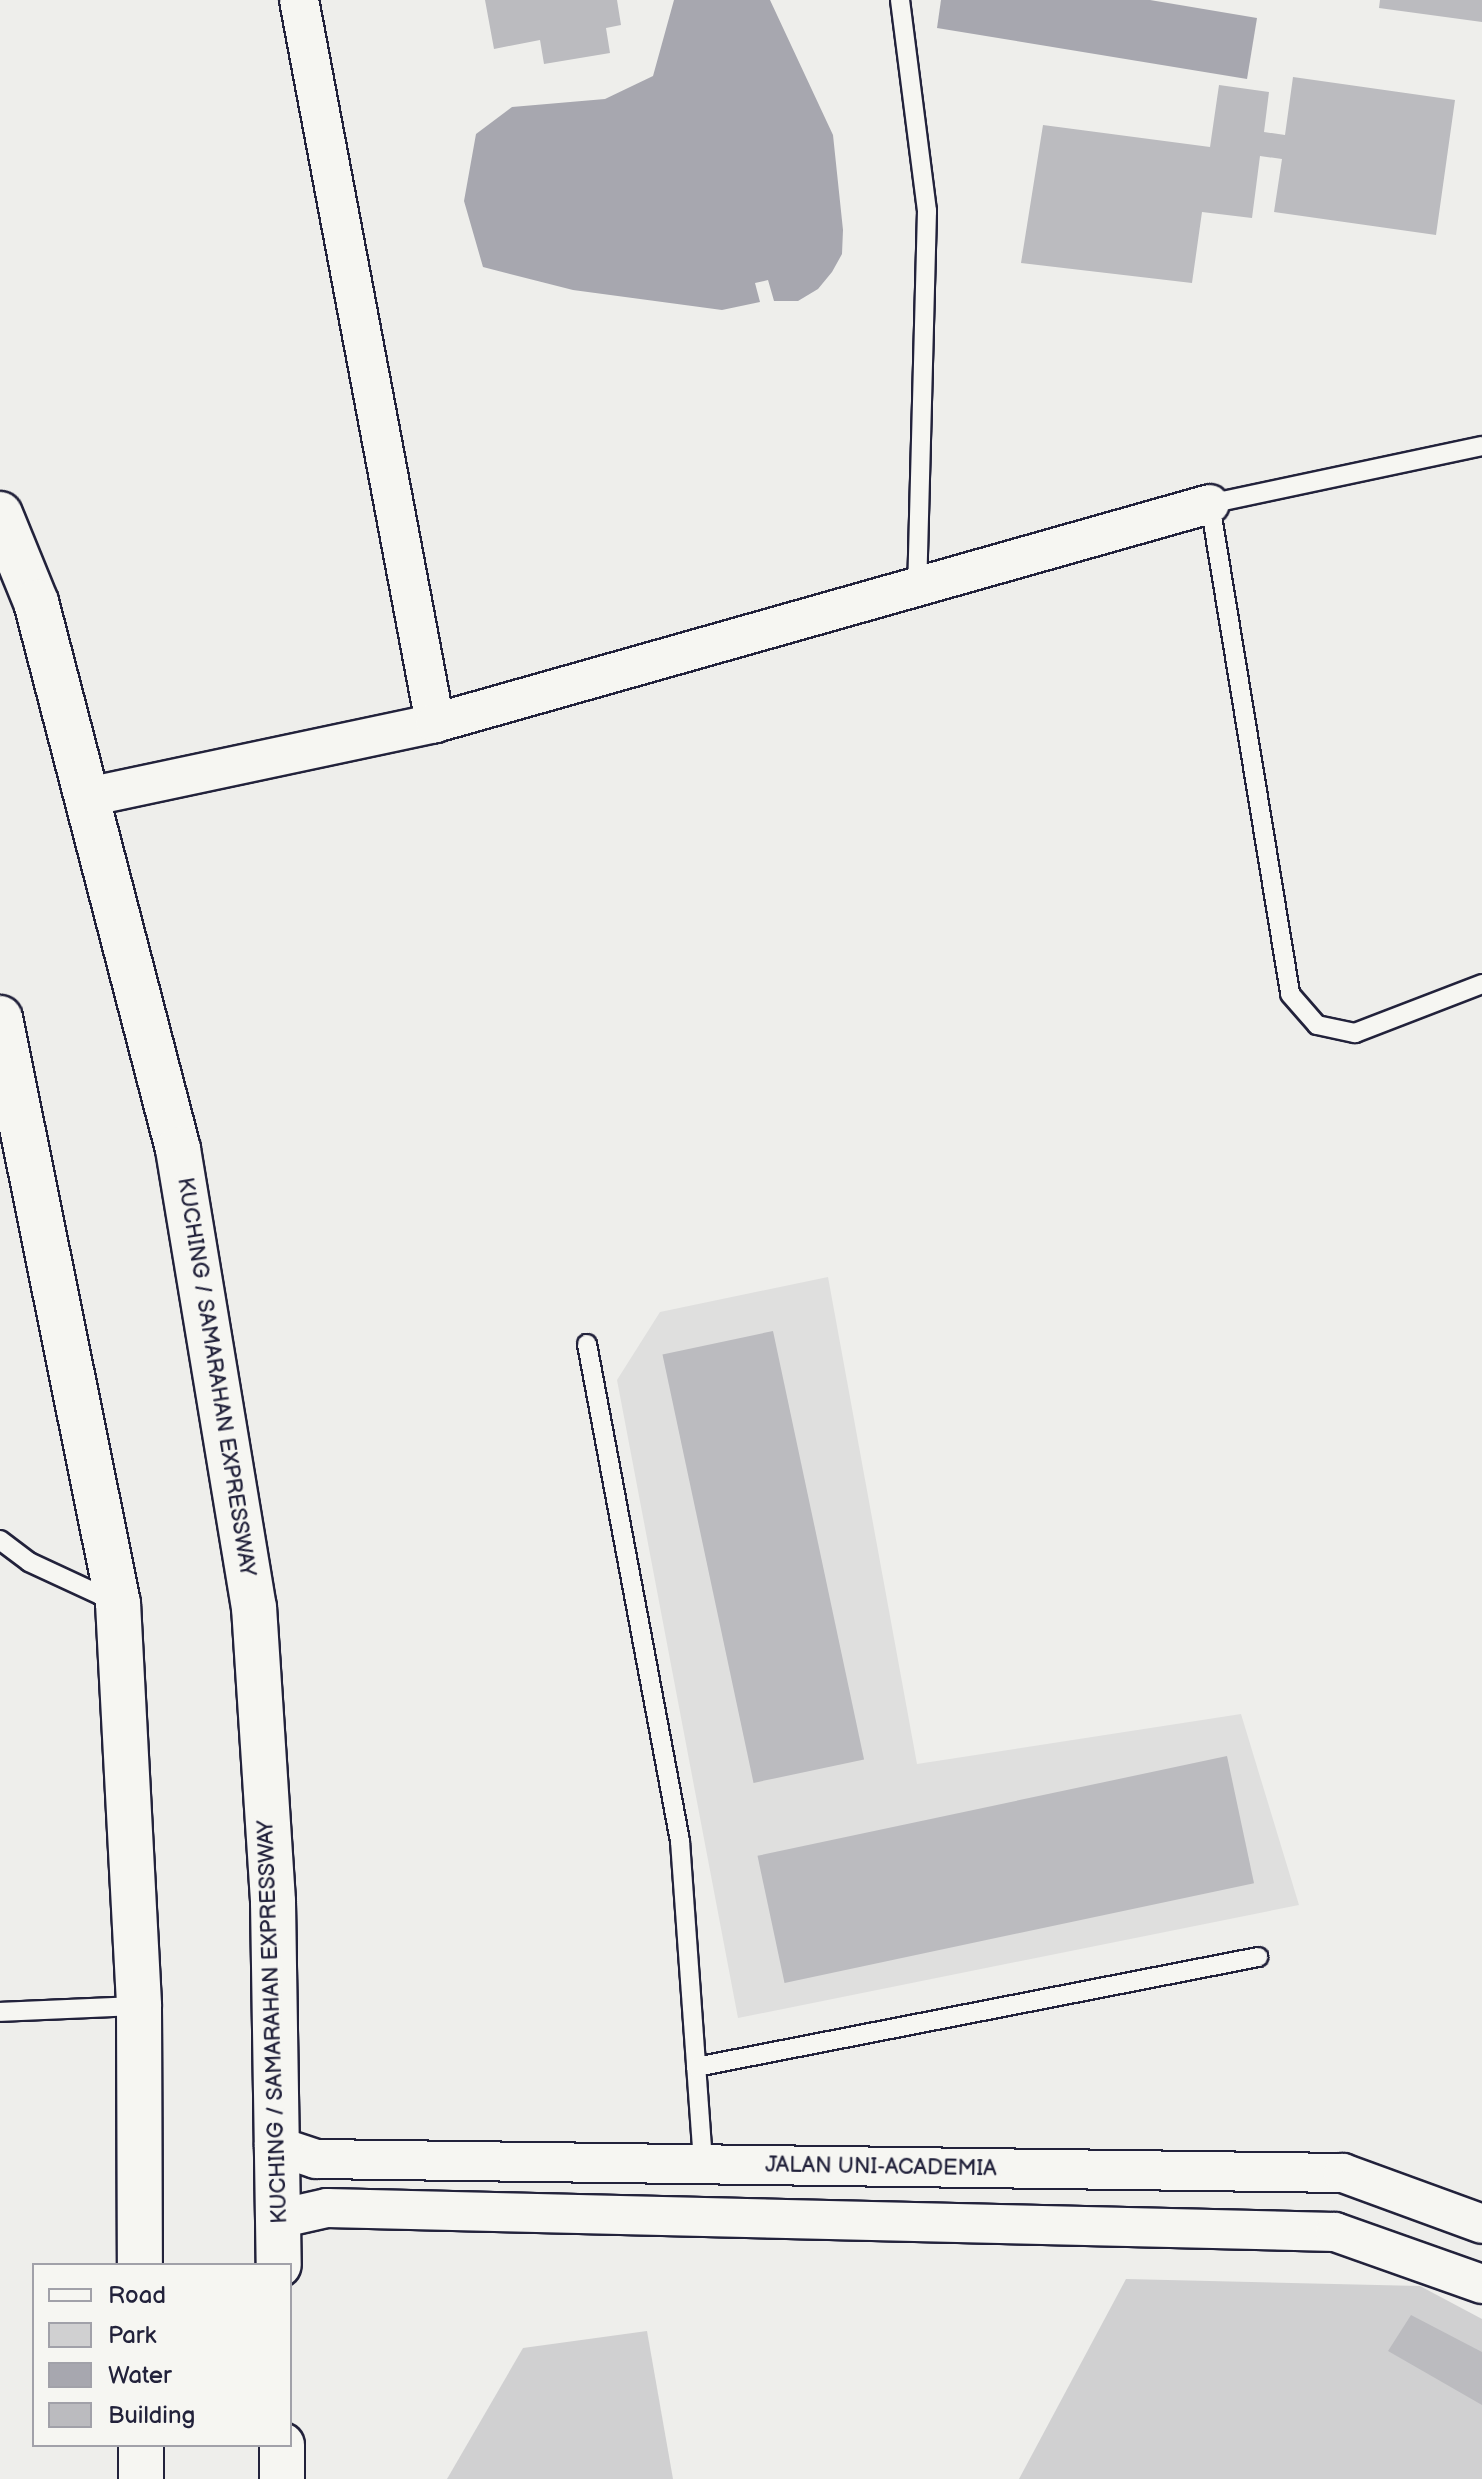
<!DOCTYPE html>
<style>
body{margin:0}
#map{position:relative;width:1482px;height:2479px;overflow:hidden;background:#eeeeeb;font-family:"Balsamiq Sans",sans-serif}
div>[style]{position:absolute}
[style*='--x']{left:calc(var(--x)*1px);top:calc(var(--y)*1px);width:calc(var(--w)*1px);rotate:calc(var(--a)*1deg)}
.built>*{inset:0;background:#dfdfde}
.green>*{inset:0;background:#d0d0d1}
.water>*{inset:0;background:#a7a7af}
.building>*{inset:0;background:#bbbbbf;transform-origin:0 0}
.roads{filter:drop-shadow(2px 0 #22223b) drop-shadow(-2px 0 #22223b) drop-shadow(0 2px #22223b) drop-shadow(0 -2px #22223b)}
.service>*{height:18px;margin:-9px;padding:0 9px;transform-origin:9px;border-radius:9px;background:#f6f6f2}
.minor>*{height:38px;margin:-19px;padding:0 19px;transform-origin:19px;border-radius:19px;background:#f6f6f2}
.trunk>*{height:44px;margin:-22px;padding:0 22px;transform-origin:22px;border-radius:22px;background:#f6f6f2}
span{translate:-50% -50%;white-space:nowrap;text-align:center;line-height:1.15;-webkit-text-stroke:6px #f6f6f2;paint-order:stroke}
.street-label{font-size:22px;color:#22223b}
.legend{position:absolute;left:32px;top:2263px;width:260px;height:184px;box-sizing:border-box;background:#f6f6f2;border:2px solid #a1a1a9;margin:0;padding:10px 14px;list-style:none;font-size:24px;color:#22223b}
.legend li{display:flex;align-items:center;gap:16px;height:40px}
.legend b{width:40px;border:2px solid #a1a1a9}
</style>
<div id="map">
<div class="built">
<div style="clip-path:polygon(828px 1277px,917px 1764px,1241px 1714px,1299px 1905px,738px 2018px,617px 1380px,660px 1312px)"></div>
</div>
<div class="green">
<div style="clip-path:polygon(1126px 2279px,1420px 2286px,1482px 2319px,1482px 2479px,1019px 2479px)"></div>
<div style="clip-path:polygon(647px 2331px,673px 2479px,447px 2479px,523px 2348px)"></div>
</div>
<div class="water">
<div style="clip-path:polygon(674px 0,770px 0,833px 135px,843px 230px,842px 254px,832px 272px,818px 289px,798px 301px,774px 301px,768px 280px,755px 283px,760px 302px,722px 310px,573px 290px,483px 267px,464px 201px,476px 134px,512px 107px,605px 99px,653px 76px)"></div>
<div style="clip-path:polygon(941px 0,1150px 0,1257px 18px,1247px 79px,937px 28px)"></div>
</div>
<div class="building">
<div style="clip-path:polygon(485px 0,617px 0,621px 25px,606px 28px,610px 53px,544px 64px,540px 40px,494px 49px)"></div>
<div style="clip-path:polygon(1380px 0,1482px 0,1482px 22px,1379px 8px)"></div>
<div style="clip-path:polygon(1293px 77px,1455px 100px,1436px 235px,1274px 212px,1282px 159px,1260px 156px,1252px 218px,1202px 212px,1192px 283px,1021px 263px,1043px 125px,1210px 147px,1219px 85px,1269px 92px,1264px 132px,1285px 135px)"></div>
<div style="left:773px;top:1331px;width:438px;height:113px;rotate:78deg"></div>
<div style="left:1227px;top:1756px;width:130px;height:480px;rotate:78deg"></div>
<div style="clip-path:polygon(1411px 2315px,1482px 2352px,1482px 2405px,1388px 2351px)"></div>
</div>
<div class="roads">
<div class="service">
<div style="--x:900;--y:0;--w:213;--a:82.7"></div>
<div style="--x:927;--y:211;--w:379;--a:91.5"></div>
<div style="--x:1482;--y:446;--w:278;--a:168"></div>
<div style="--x:1210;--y:504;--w:496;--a:80.7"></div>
<div style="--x:1290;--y:994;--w:41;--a:48.9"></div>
<div style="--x:1317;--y:1025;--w:39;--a:12"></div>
<div style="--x:1355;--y:1033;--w:136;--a:-21.1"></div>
<div style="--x:587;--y:1344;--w:506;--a:79.4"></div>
<div style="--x:680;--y:1841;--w:324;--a:85.9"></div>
<div style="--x:0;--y:1540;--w:36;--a:37"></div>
<div style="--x:29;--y:1562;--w:93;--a:24.9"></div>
<div style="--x:0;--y:2012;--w:139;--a:-2.5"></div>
<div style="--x:696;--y:2067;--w:573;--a:-11.07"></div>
</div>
<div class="minor">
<div style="--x:299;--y:0;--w:736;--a:79.35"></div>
<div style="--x:88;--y:797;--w:355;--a:-12"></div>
<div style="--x:435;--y:723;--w:805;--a:-15.78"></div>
<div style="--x:274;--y:2145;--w:44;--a:18.4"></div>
<div style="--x:316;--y:2159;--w:1027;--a:0.78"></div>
<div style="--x:1343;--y:2173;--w:148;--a:20.1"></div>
<div style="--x:278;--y:2219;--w:50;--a:-12.7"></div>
<div style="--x:327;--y:2208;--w:1008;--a:1.36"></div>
<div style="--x:1335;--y:2232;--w:156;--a:19.5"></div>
</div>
<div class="trunk">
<div style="--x:0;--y:514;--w:95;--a:67.8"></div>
<div style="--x:36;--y:602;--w:565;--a:75.45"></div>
<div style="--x:178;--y:1149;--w:464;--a:80.6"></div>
<div style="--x:254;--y:1607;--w:296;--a:86.3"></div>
<div style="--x:273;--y:1902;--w:363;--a:89.1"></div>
<div style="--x:0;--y:1018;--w:597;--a:78.6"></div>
<div style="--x:118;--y:1603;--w:404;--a:87"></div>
<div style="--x:139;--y:2006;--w:259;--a:89.8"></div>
<div style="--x:141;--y:2445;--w:34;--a:90"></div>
<div style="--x:282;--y:2445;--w:34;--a:90"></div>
</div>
</div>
<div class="street-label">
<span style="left:216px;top:1377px;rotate:81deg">KUCHING / SAMARAHAN EXPRESSWAY</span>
<span style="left:273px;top:2022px;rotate:-92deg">KUCHING / SAMARAHAN EXPRESSWAY</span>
<span style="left:881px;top:2167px;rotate:1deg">JALAN UNI-ACADEMIA</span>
</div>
<ul class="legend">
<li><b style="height:10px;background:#f6f6f2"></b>Road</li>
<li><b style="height:22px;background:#d0d0d1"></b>Park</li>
<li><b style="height:22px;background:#a7a7af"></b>Water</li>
<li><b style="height:22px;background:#bbbbbf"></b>Building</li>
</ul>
</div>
